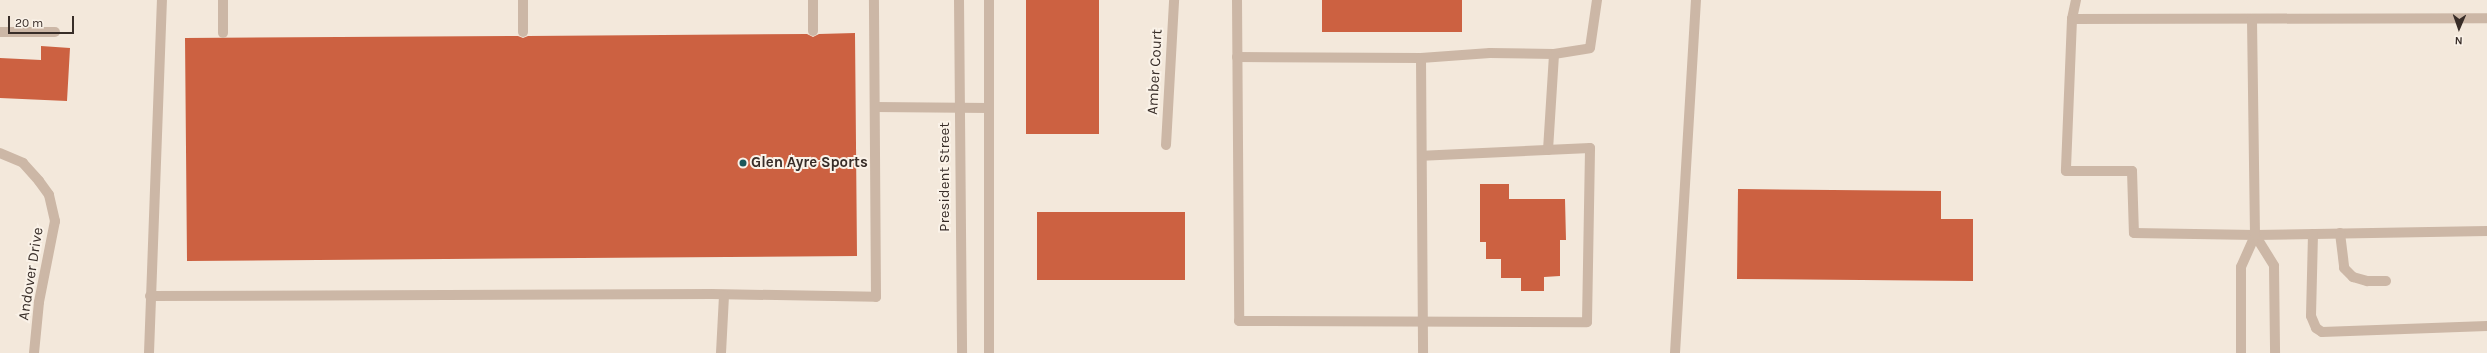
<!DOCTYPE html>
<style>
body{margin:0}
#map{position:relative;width:2487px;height:353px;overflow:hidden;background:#f3e8db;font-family:Karla,sans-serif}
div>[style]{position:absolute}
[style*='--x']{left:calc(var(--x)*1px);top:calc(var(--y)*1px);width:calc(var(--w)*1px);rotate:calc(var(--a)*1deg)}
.building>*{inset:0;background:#cc6141;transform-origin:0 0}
.lane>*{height:10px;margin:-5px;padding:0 5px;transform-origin:5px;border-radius:5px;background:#ccb7a6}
.street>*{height:10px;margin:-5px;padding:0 5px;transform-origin:5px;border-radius:5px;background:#ccb7a6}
.dots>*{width:11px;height:11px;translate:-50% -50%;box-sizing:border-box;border:2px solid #faf2e8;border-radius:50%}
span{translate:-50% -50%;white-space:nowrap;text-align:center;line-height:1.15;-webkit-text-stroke:4px #faf2e8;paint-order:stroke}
.street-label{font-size:15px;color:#382d28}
.poi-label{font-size:15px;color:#382d28;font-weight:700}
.left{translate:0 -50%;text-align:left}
.north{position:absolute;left:2439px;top:8px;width:40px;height:40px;-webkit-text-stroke:3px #faf2e8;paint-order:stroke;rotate:182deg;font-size:11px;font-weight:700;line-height:16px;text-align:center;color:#382d28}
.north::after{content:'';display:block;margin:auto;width:14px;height:18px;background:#382d28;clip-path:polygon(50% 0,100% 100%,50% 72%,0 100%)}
.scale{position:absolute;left:8px;top:16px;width:66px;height:18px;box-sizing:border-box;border:2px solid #382d28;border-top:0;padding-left:5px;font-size:12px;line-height:14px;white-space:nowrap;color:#382d28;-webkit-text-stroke:3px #faf2e8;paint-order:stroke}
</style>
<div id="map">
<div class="building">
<div style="left:1026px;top:0;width:73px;height:134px"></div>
<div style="left:1322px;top:0;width:140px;height:32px"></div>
<div style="clip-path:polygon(855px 33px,857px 256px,187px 261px,185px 38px,518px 36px,523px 38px,528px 36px,807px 34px,813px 37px,819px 34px)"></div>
<div style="clip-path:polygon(41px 46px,70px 48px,67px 101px,0 98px,0 58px,41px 60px)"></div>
<div style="clip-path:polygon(1480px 184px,1509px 184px,1509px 199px,1565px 199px,1566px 240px,1560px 240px,1560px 276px,1544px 277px,1544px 291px,1521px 291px,1521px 278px,1501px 278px,1501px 259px,1486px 259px,1486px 242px,1480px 242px)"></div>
<div style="clip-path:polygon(1738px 189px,1941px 191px,1941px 219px,1973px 219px,1973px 281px,1737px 279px)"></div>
<div style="left:1037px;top:212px;width:148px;height:68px"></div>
</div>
<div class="lane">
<div style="--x:813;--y:0;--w:31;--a:90"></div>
<div style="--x:1237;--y:0;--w:321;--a:89.6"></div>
<div style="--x:1239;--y:321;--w:348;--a:0.2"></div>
<div style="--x:1587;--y:322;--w:174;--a:-89"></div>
<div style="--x:1590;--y:148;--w:167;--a:177.3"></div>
<div style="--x:2076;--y:0;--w:19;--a:102"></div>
<div style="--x:2072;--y:19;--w:152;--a:92.3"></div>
<div style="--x:2066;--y:171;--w:66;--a:0"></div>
<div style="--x:2132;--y:171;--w:62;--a:88.2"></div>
<div style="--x:2134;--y:233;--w:121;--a:0.9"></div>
<div style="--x:2255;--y:235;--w:232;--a:-1"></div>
<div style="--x:2072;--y:19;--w:415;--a:-0.1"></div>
<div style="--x:0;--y:32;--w:55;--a:0"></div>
<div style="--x:523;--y:32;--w:32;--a:-90"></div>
<div style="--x:223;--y:33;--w:33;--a:-90"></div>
<div style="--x:1237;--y:57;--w:184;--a:0.3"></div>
<div style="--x:1421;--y:58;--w:69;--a:-4.1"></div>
<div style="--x:1490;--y:53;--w:64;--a:0.9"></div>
<div style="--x:1554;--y:54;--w:36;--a:-9"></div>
<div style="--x:1590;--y:48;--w:49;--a:-81.7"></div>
<div style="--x:1421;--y:58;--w:295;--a:89.6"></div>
<div style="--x:875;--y:107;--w:114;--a:0.5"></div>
<div style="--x:1548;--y:150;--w:96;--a:-86.4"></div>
<div style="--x:2340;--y:233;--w:35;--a:83"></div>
<div style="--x:2344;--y:268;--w:13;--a:45"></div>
<div style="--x:2353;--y:277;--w:15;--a:16"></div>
<div style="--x:2367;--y:281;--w:19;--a:0"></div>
<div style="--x:2313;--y:234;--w:82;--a:91.4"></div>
<div style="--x:2311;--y:316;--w:13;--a:67"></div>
<div style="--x:2316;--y:328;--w:7;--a:34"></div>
<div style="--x:2322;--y:332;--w:165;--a:-2.1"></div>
<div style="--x:2255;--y:235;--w:36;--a:58"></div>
<div style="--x:2274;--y:266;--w:87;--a:89.3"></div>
<div style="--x:150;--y:296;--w:562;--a:-0.2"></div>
<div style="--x:712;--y:294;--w:164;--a:1"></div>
<div style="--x:876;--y:297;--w:297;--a:-90.4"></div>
<div style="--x:149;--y:353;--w:353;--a:-87.9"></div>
<div style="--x:721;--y:353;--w:58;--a:-87"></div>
<div style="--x:1675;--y:353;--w:354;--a:-86.6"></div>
<div style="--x:2241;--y:353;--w:86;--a:-90"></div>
<div style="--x:2241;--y:267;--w:35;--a:-66"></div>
<div style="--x:2255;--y:235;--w:216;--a:-90.8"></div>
</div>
<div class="street">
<div style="--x:959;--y:0;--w:353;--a:89.5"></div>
<div style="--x:1166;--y:145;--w:145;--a:-86.8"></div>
<div style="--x:0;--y:153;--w:25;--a:23"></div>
<div style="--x:23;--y:163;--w:24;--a:48"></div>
<div style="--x:39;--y:181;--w:17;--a:54"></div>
<div style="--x:49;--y:195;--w:27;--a:77"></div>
<div style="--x:55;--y:221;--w:83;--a:101.2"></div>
<div style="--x:39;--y:302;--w:51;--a:95.6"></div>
<div style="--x:989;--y:353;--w:353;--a:-90"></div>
</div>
<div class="dots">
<div style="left:743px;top:163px;background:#1b585b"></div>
</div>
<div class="street-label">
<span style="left:1155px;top:72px;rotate:-87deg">Amber Court</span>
<span style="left:945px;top:177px;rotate:-90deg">President Street</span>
<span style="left:31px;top:274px;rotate:-81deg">Andover Drive</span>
</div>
<div class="poi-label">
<span class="left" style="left:751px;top:163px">Glen Ayre Sports</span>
</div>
<div class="north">N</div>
<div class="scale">20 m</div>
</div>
